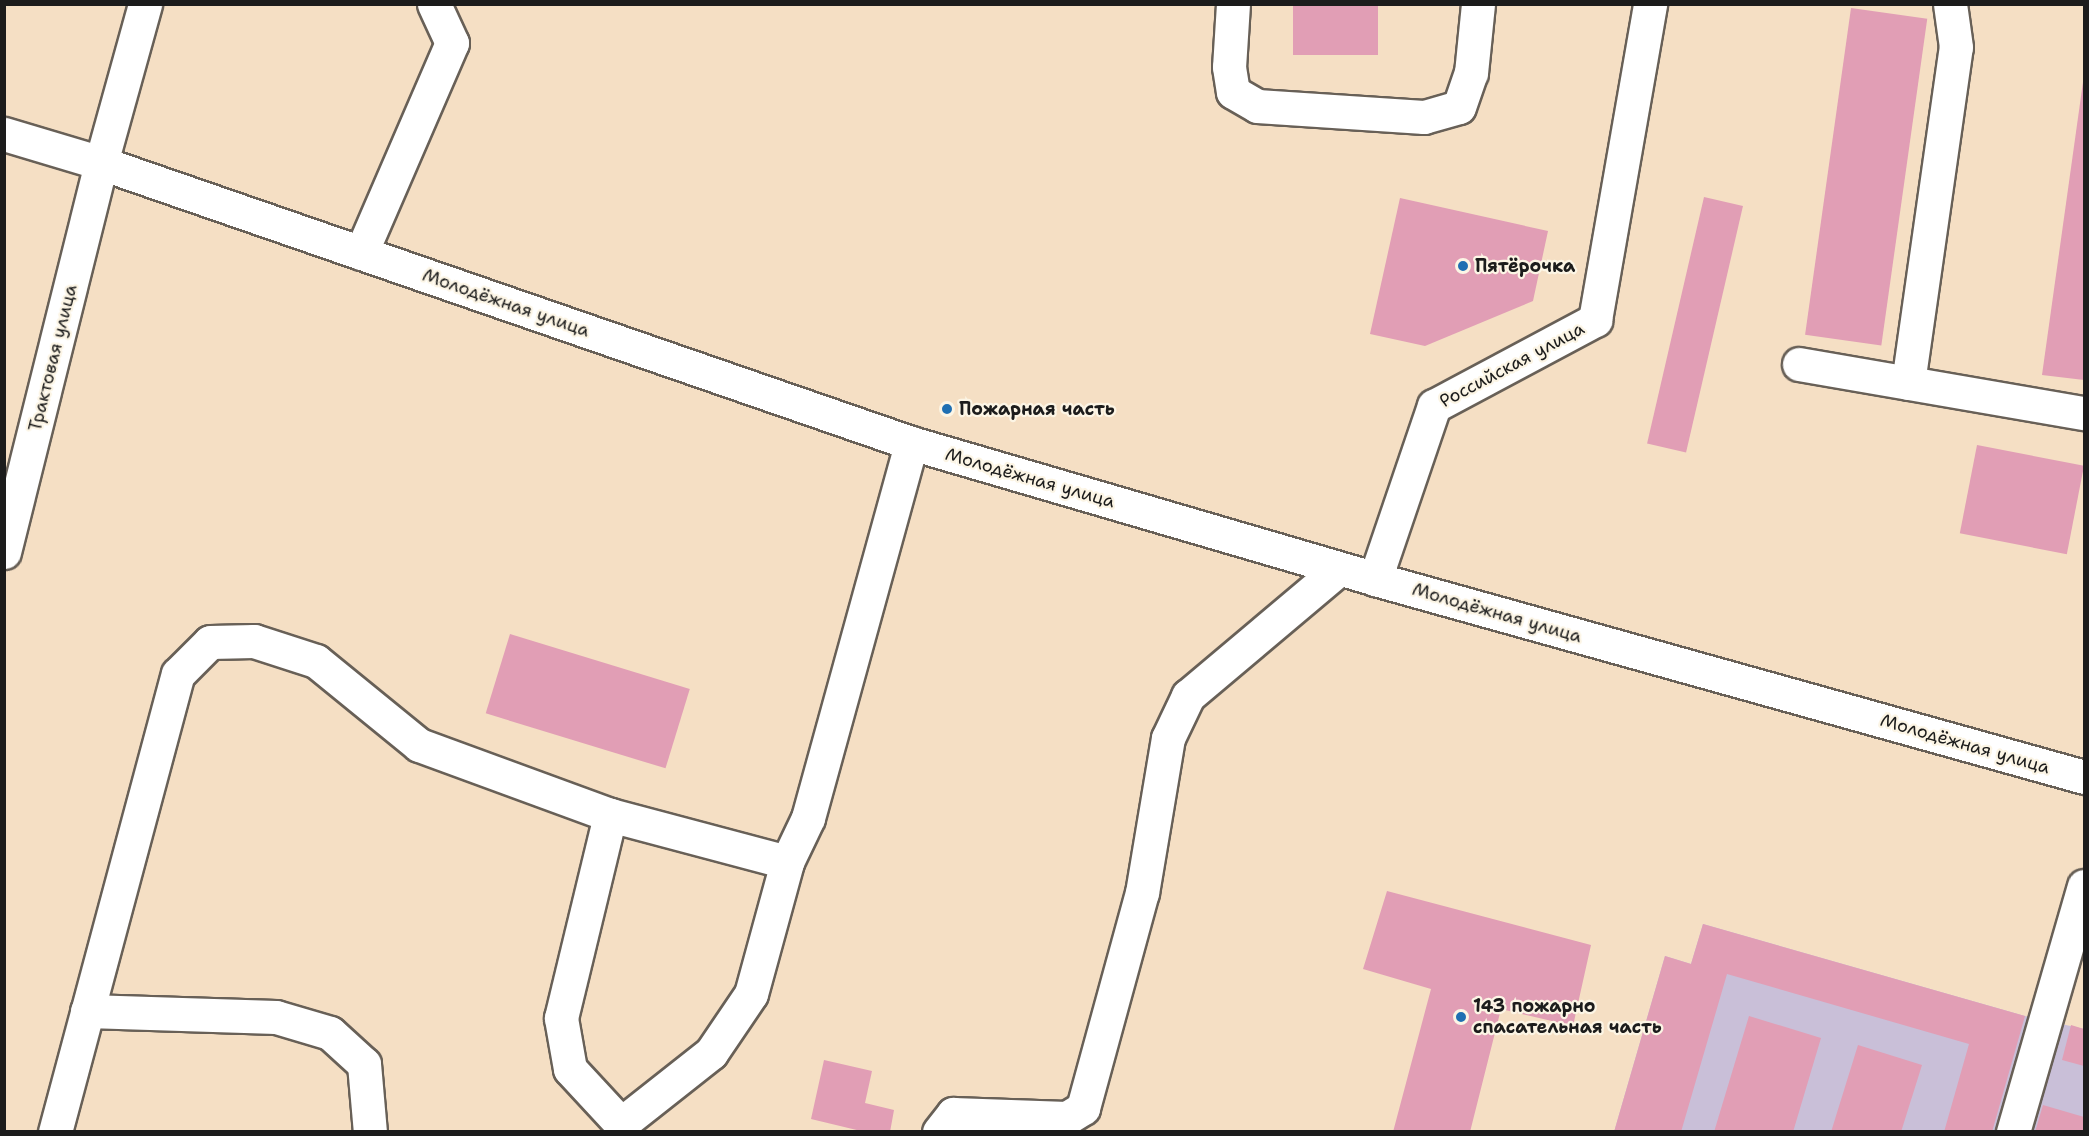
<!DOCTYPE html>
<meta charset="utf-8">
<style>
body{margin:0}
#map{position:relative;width:2089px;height:1136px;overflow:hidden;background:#f5dfc4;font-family:"Shantell Sans",sans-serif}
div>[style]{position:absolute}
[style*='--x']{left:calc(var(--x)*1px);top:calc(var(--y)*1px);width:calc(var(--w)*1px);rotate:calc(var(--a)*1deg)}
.industrial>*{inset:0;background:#c9bfd8}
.building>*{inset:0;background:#e19eb5;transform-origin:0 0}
.roads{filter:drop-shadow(2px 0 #686057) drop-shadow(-2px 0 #686057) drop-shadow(0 2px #686057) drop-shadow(0 -2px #686057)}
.minor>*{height:33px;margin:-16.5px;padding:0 16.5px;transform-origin:16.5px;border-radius:16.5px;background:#fff}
.dots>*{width:16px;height:16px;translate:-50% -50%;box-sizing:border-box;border:3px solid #fcf5e5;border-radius:50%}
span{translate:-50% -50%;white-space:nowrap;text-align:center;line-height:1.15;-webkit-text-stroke:4.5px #fcf5e5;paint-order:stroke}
.poi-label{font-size:18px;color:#1c1c1c;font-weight:700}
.left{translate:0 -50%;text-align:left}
.street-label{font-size:18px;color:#1c1c1c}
.frame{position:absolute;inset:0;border:6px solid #1c1c1c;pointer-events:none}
</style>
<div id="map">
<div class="industrial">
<div style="clip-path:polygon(1703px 924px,2025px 1016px,2084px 1029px,2084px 1131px,1614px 1132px,1665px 956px,1691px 964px)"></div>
</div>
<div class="building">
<div style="left:1293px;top:4px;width:85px;height:51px"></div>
<div style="left:1851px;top:8px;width:77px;height:330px;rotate:8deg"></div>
<div style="clip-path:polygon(2083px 82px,2084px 82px,2084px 380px,2042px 375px)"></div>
<div style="left:1704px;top:197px;width:40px;height:253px;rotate:13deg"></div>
<div style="clip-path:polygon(1400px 198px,1548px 231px,1533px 301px,1425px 346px,1370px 334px)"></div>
<div style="left:1977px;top:445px;width:109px;height:90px;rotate:11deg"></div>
<div style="left:510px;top:634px;width:188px;height:83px;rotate:17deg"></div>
<div style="clip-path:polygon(1387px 891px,1591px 945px,1573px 1026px,1501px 1009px,1470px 1132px,1393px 1132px,1431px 989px,1363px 969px)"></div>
<div style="clip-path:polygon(1703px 924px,2025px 1016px,1992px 1132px,1944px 1132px,1969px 1044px,1727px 974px,1681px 1132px,1614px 1132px,1665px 956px,1691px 964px)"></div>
<div style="clip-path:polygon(1749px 1016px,1821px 1038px,1793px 1132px,1714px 1132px)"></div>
<div style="clip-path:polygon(2071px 1025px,2084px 1029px,2084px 1066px,2062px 1060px)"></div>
<div style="clip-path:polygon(1858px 1045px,1922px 1065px,1901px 1132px,1831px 1132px)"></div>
<div style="clip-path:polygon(824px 1060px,872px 1071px,865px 1103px,894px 1110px,890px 1132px,865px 1132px,811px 1119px)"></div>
<div style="clip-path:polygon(2043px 1105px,2084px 1117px,2084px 1132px,2035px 1132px)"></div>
</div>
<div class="roads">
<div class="minor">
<div style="--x:1233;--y:4;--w:63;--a:93.6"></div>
<div style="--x:1229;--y:67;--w:25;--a:81"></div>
<div style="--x:1233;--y:92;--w:28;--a:30"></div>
<div style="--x:1257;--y:106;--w:167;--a:3.8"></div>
<div style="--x:1424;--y:117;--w:36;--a:-16"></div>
<div style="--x:1459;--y:107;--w:36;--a:-71"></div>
<div style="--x:1471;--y:73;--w:69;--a:-84.2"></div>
<div style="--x:4;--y:134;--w:101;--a:16.6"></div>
<div style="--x:101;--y:163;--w:857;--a:19.07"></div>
<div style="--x:911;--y:443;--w:484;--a:16.3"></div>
<div style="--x:1375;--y:579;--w:736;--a:15.6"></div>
<div style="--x:361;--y:253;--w:229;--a:-66.6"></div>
<div style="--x:452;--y:43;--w:43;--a:-114.8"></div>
<div style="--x:1799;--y:364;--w:289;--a:9.8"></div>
<div style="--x:1908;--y:383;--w:339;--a:-81.9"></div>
<div style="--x:1956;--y:47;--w:43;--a:-97.9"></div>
<div style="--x:4;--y:552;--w:401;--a:-76"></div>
<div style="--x:101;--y:163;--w:165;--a:-74.5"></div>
<div style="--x:1375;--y:579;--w:183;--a:-71.2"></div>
<div style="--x:1434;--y:406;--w:183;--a:-28.1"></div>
<div style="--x:1595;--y:320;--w:321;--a:-80.1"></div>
<div style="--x:87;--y:1011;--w:189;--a:1.8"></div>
<div style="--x:276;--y:1017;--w:56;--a:16.5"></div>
<div style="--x:330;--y:1033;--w:46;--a:42.4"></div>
<div style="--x:364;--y:1064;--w:68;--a:85"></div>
<div style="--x:621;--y:1124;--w:115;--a:-38.3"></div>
<div style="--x:711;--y:1053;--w:71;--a:-55.9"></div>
<div style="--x:751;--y:994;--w:137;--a:-74.7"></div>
<div style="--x:787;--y:862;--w:49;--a:-64.5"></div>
<div style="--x:808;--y:818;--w:389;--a:-74.6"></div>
<div style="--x:621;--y:1124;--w:75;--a:-132.8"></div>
<div style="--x:570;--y:1069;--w:52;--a:-100"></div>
<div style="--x:561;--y:1018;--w:209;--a:-76.4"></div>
<div style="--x:610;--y:815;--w:183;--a:14.9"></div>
<div style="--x:55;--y:1132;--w:474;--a:-75"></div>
<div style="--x:178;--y:674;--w:45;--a:-45"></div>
<div style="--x:210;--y:642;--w:44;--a:-1.3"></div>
<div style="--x:254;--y:641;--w:65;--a:17.9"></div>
<div style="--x:316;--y:661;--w:133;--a:39.2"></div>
<div style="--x:419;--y:745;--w:203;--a:20.1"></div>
<div style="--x:939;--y:1132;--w:23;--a:-52"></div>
<div style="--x:953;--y:1114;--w:114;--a:2"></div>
<div style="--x:1067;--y:1118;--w:19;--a:-32"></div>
<div style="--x:1083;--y:1108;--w:223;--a:-74.7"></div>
<div style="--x:1142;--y:893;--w:157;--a:-80.5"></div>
<div style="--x:1168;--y:738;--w:47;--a:-64.5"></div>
<div style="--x:1188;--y:696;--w:197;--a:-40.1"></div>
<div style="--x:2013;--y:1132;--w:256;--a:-73.9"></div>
</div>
</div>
<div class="dots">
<div style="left:1463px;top:266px;background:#1f6fb2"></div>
<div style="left:947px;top:409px;background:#1f6fb2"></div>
<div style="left:1461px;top:1017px;background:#1f6fb2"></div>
</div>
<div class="poi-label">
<span class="left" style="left:1475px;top:266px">Пятёрочка</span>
<span class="left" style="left:959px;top:409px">Пожарная часть</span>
<span class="left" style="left:1473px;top:1017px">143 пожарно<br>спасательная часть</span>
</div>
<div class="street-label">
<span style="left:506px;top:303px;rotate:19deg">Молодёжная улица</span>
<span style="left:53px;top:358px;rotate:-76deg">Трактовая улица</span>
<span style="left:1512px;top:365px;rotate:-28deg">Российская улица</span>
<span style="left:1030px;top:478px;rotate:16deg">Молодёжная улица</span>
<span style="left:1497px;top:613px;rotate:16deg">Молодёжная улица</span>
<span style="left:1965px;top:744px;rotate:16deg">Молодёжная улица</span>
</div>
<div class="frame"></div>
</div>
